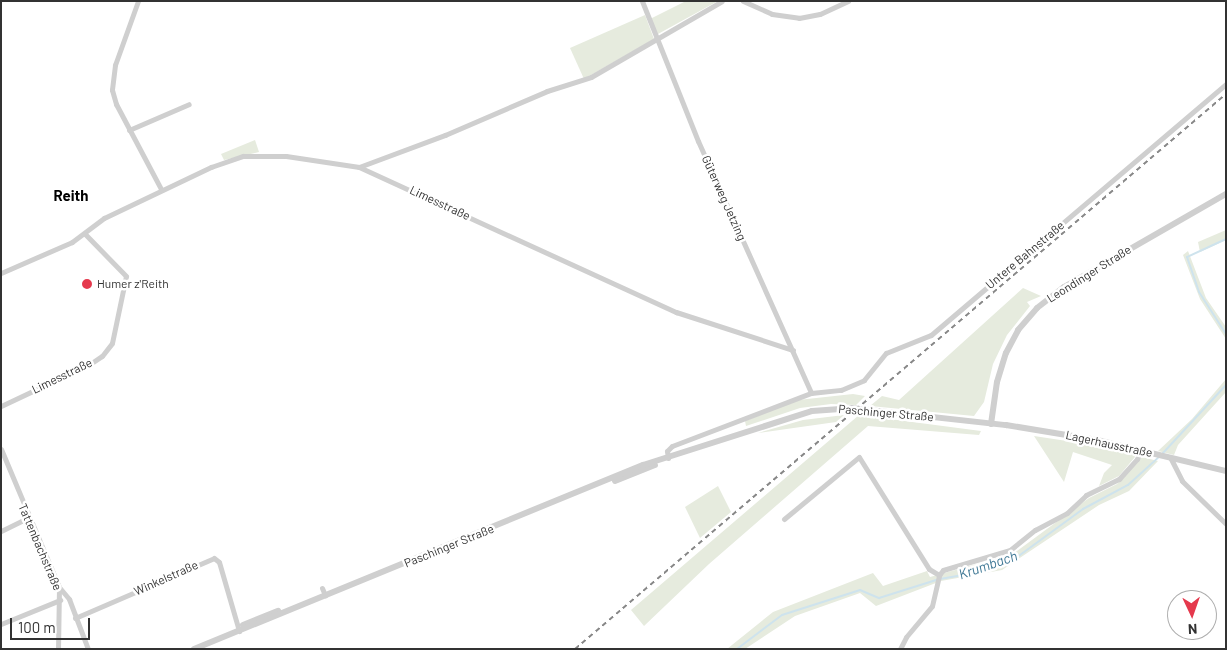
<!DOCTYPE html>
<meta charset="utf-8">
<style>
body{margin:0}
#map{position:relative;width:1227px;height:650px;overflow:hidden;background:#fff;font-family:Barlow,sans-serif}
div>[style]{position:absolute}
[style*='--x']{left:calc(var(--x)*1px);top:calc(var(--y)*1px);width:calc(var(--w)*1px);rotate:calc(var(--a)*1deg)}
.green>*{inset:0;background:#e6ebde}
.stream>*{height:2px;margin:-1px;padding:0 1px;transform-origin:1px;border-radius:1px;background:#cee3ed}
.minor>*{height:5px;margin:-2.5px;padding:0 2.5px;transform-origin:2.5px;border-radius:2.5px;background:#cfcfcf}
.tertiary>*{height:6px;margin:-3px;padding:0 3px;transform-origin:3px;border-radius:3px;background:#cfcfcf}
.rail>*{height:2px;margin-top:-1px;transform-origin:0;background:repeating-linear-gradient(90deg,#878787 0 5px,transparent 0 9px)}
.dots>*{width:14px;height:14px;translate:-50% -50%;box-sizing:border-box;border:2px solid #fff;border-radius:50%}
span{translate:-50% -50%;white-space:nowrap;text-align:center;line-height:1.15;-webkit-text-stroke:5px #fff;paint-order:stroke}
.street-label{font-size:12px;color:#323232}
.poi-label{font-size:12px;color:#323232}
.left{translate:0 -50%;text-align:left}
.water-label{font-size:14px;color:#3f7895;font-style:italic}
.quarter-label{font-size:15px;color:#000;font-weight:700}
.frame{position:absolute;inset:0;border:2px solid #323232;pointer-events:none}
.north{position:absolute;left:1167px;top:590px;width:50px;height:50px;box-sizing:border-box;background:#fff;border:1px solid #adadad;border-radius:50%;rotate:177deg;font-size:14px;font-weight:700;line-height:20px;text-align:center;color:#323232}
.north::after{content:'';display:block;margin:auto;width:18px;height:22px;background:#e5394d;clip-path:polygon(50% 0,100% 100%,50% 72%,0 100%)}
.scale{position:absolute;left:10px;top:618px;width:80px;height:22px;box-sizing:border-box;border:2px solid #323232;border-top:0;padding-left:6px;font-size:15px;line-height:18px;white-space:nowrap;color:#323232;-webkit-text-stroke:4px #fff;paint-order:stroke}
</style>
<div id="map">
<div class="green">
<div style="clip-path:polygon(686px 1px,718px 1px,658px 34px,650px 19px)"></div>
<div style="clip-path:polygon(645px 15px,654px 39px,584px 79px,570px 48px)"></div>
<div style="clip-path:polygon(255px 140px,259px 152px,224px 160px,221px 154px)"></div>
<div style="clip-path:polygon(1226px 230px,1226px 240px,1200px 252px,1198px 242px)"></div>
<div style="clip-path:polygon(1188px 251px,1206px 298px,1226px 327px,1226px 339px,1200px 299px,1183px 255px)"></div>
<div style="clip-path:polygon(1023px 288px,1041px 296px,1027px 302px,1030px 306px,1007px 335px,993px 364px,984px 402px,974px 416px,870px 406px,882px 396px,899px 400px)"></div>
<div style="clip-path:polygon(1226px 379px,1226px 392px,1178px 445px,1174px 455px,1158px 451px,1192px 419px)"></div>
<div style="clip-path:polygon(853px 394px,865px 396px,856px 405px,831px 404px,800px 408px,746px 426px,745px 421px,798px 400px)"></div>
<div style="clip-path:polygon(844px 415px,836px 422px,758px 433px,803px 420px)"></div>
<div style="clip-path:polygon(859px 415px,981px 431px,979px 435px,868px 426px,709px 564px,644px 626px,631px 610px)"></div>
<div style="clip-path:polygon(1034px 436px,1100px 446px,1135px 454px,1135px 457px,1119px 476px,1099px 486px,1104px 473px,1112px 465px,1073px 452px,1064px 482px)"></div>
<div style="clip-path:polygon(1142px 457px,1158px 461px,1129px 491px,1099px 505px,1002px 570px,941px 581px,876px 606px,860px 593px,795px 616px,745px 649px,727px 649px,773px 612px,873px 573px,883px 586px,927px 571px,930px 577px,1013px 554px,1089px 498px,1117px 484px)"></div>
<div style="clip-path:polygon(718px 486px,731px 512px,700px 538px,685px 507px)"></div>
</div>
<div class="stream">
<div style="--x:1226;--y:239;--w:43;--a:155.2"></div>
<div style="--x:1187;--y:257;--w:37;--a:71"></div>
<div style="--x:1199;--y:292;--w:50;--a:57.3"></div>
<div style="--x:1163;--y:453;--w:93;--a:-47.2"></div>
<div style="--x:940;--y:579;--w:29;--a:-10"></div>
<div style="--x:969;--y:574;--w:54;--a:-20.4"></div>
<div style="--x:1020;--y:555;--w:78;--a:-36.1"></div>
<div style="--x:1083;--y:509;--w:51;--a:-28.1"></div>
<div style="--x:1128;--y:485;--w:43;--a:-42.2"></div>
<div style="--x:737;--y:649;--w:56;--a:-37.1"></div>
<div style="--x:782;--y:615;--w:82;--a:-17.8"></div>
<div style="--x:860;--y:590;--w:21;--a:23"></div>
<div style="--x:879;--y:598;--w:60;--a:-17.5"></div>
</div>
<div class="minor">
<div style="--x:138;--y:1;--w:68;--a:109.8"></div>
<div style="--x:115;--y:65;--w:25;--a:97"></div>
<div style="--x:112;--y:90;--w:15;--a:74"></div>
<div style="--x:116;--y:104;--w:96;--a:62.1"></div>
<div style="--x:642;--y:1;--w:151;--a:68.2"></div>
<div style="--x:698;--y:141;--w:276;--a:65.8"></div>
<div style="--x:743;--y:1;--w:32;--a:24"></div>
<div style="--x:772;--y:14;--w:27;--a:8"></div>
<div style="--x:799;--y:18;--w:21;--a:-11"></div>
<div style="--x:820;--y:14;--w:31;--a:-25"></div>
<div style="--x:129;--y:130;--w:65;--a:-23.4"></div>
<div style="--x:359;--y:167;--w:92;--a:-20.4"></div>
<div style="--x:445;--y:135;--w:111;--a:-23.3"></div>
<div style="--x:547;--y:91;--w:46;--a:-17.7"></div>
<div style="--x:591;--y:77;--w:151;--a:-30.1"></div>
<div style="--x:1;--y:273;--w:77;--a:-23.6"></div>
<div style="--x:72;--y:242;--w:40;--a:-37"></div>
<div style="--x:104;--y:218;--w:119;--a:-25.5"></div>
<div style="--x:211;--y:167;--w:34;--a:-19"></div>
<div style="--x:243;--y:156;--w:43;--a:0"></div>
<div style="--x:286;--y:156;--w:74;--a:8.6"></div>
<div style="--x:359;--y:167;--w:349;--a:24.6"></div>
<div style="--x:676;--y:312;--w:123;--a:18"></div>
<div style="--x:1;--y:406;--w:98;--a:-25.3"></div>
<div style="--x:90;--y:364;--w:14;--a:-34"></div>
<div style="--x:102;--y:356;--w:16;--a:-52"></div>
<div style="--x:112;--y:343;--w:68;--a:-78.2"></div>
<div style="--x:126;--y:276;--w:59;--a:-134.3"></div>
<div style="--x:1;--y:449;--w:150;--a:67.2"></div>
<div style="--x:59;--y:587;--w:62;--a:90.9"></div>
<div style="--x:1170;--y:457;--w:27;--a:63"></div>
<div style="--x:1182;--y:481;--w:62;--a:44.3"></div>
<div style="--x:668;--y:458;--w:7;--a:-98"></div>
<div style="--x:667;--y:451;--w:7;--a:-45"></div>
<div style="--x:672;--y:446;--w:149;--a:-20.9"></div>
<div style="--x:811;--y:393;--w:30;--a:-6"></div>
<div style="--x:841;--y:390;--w:25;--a:-23"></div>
<div style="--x:864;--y:380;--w:35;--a:-51"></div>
<div style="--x:886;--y:353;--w:48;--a:-21.8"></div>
<div style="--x:931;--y:335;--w:387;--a:-40.4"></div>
<div style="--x:784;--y:519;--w:97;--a:-39.6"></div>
<div style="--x:859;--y:457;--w:132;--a:58"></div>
<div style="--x:929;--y:569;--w:12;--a:31"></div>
<div style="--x:1;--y:531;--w:30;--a:-26"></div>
<div style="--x:59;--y:587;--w:16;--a:50"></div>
<div style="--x:69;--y:599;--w:53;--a:69.2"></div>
<div style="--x:322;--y:588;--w:8;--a:67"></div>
<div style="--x:75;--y:618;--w:151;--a:-23.3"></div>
<div style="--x:214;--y:558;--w:6;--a:39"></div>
<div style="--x:219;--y:562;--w:72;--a:73.8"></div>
<div style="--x:1;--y:624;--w:64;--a:-22.1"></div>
<div style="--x:900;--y:649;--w:13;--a:-63"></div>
<div style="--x:906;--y:637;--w:40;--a:-50"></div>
<div style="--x:932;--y:606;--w:32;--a:-77"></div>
<div style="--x:939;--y:575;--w:6;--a:-51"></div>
<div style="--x:943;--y:570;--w:70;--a:-16.6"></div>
<div style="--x:1010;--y:550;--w:32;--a:-39"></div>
<div style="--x:1035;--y:530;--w:36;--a:-28"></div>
<div style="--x:1067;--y:513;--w:26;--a:-43"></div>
<div style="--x:1086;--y:495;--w:37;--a:-26"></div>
<div style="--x:1119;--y:479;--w:27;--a:-48"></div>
<div style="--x:1137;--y:459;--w:10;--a:-66"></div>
</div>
<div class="tertiary">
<div style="--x:991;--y:424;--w:42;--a:-81.9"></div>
<div style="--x:997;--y:382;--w:30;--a:-73"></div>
<div style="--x:1006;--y:353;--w:26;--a:-62"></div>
<div style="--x:1018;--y:330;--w:29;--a:-49"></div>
<div style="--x:1037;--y:308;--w:34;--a:-38"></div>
<div style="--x:1064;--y:287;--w:187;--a:-29.9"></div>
<div style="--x:615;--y:481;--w:43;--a:-21.8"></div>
<div style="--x:243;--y:625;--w:38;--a:-22"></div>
<div style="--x:194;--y:649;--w:485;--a:-22.3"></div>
<div style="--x:643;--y:465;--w:177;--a:-17.7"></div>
<div style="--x:812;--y:411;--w:39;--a:-4"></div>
<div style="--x:851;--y:408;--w:156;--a:6.3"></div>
<div style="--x:1006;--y:425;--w:92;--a:9.4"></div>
<div style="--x:1097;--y:440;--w:133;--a:13.5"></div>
</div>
<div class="rail">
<div style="--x:575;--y:649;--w:855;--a:-40.45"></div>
</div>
<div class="dots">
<div style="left:87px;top:284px;background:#e5394d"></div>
</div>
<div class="street-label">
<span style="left:724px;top:198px;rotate:66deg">Güterweg Jetzing</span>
<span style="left:440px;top:203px;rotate:25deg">Limesstraße</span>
<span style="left:1025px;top:255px;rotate:-40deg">Untere Bahnstraße</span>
<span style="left:1089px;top:274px;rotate:-32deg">Leondinger Straße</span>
<span style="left:62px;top:376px;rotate:-26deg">Limesstraße</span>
<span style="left:886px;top:413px;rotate:5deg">Paschinger Straße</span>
<span style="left:1109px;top:444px;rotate:12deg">Lagerhausstraße</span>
<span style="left:449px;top:546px;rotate:-22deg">Paschinger Straße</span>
<span style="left:40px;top:547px;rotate:67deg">Tattenbachstraße</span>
<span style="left:166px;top:578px;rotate:-24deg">Winkelstraße</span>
</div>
<div class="poi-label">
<span class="left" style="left:97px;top:284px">Humer z'Reith</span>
</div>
<div class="water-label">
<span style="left:988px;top:565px;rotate:-19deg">Krumbach</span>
</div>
<div class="quarter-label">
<span style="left:71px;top:196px">Reith</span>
</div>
<div class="frame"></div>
<div class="north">N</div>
<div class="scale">100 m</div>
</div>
